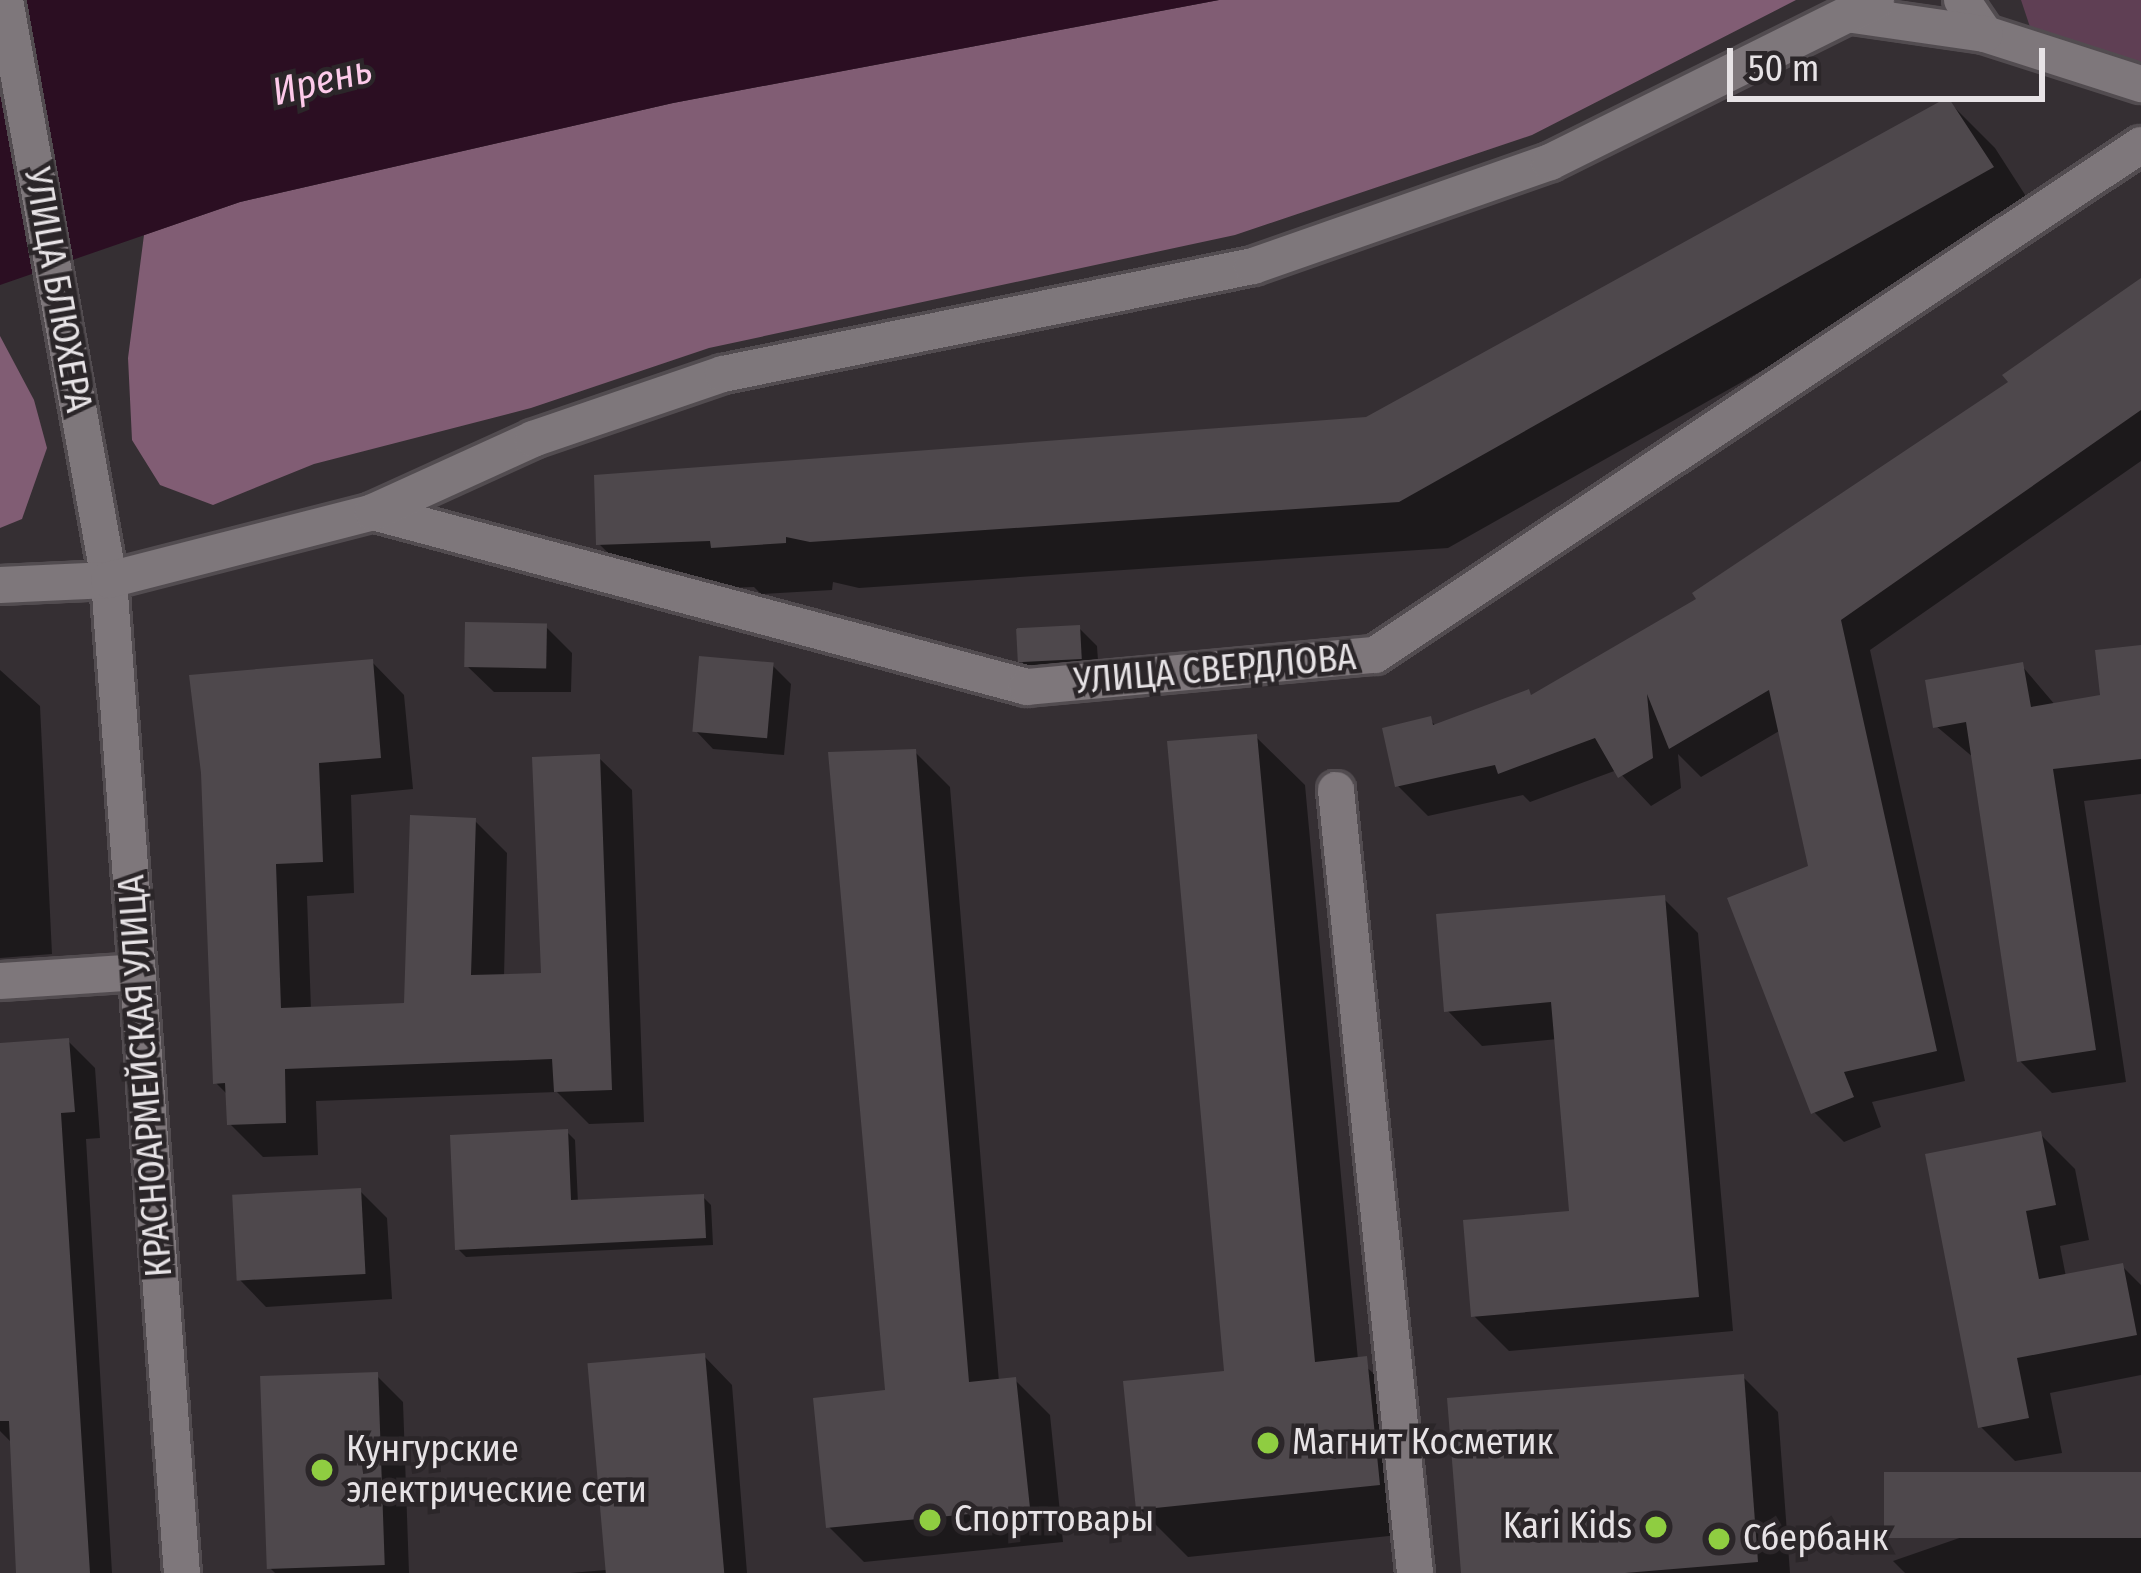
<!DOCTYPE html>
<meta charset="utf-8">
<style>
body{margin:0}
#map{position:relative;width:2141px;height:1573px;overflow:hidden;background:#352f33;font-family:"Fira Sans Condensed",sans-serif}
div>[style]{position:absolute}
[style*='--x']{left:calc(var(--x)*1px);top:calc(var(--y)*1px);width:calc(var(--w)*1px);rotate:calc(var(--a)*1deg)}
.green>*{inset:0;background:#5f3f54}
.forest>*{inset:0;background:#815d74}
.water>*{inset:0;background:#2b0e22}
.shadow>*{inset:0;background:#0007}
.building>*{inset:0;background:#4e484c;transform-origin:0 0}
.roads{filter:drop-shadow(3px 0 #524c50) drop-shadow(-3px 0 #524c50) drop-shadow(0 3px #524c50) drop-shadow(0 -3px #524c50)}
.minor>*{height:36px;margin:-18px;padding:0 18px;transform-origin:18px;border-radius:18px;background:#7e777b}
.dots>*{width:33px;height:33px;translate:-50% -50%;box-sizing:border-box;border:6px solid #2b2629;border-radius:50%}
span{translate:-50% -50%;white-space:nowrap;text-align:center;line-height:1.15;-webkit-text-stroke:9px #2b2629;paint-order:stroke}
.street-label{font-size:36px;color:#e7e3e6}
.poi-label{font-size:36px;color:#e7e3e6}
.left{translate:0 -50%;text-align:left}
.right{translate:-100% -50%;text-align:right}
.water-label{font-size:39px;color:#fdcaea;font-style:italic}
.scale{position:absolute;left:1727px;top:48px;width:318px;height:54px;box-sizing:border-box;border:6px solid #e7e3e6;border-top:0;padding-left:15px;font-size:36px;line-height:42px;white-space:nowrap;color:#e7e3e6;-webkit-text-stroke:9px #2b2629;paint-order:stroke}
</style>
<div id="map">
<div class="green">
<div style="clip-path:polygon(2021px 0,2141px 0,2141px 71px,2046px 41px,2030px 27px)"></div>
</div>
<div class="forest">
<div style="clip-path:polygon(1219px 0,1796px 0,1532px 135px,1235px 235px,709px 348px,531px 408px,314px 464px,213px 505px,160px 485px,132px 440px,128px 358px,144px 235px,240px 202px,673px 103px)"></div>
<div style="clip-path:polygon(0 336px,34px 400px,47px 448px,22px 519px,0 528px)"></div>
</div>
<div class="water">
<div style="clip-path:polygon(0 0,1219px 0,673px 103px,240px 202px,0 285px)"></div>
</div>
<div class="shadow">
<div style="clip-path:polygon(1948px 101px,1995px 148px,2038px 215px,1448px 548px,859px 588px,833px 582px,832px 590px,761px 594px,754px 587px,647px 591px,599px 544px,1367px 420px)"></div>
<div style="clip-path:polygon(2141px 297px,2141px 461px,1870px 650px,1965px 1081px,1872px 1102px,1881px 1127px,1844px 1142px,1814px 1112px,1811px 868px,1781px 730px,1701px 777px,1678px 754px,1681px 788px,1651px 806px,1617px 770px,1530px 802px,1523px 795px,1428px 816px,1398px 786px,1430px 720px,1437px 727px,1528px 692px,1533px 697px,1700px 600px)"></div>
<div style="clip-path:polygon(545px 626px,572px 653px,571px 692px,494px 692px,467px 666px)"></div>
<div style="clip-path:polygon(1079px 628px,1097px 646px,1099px 676px,1038px 678px,1020px 660px)"></div>
<div style="clip-path:polygon(2141px 648px,2141px 794px,2084px 801px,2126px 1082px,2052px 1093px,2020px 1061px,1974px 758px,1936px 726px,2022px 666px,2056px 706px,2103px 698px)"></div>
<div style="clip-path:polygon(372px 662px,404px 695px,413px 789px,351px 795px,354px 893px,307px 896px,311px 1010px,407px 1006px,475px 821px,507px 853px,504px 977px,544px 975px,599px 758px,632px 790px,644px 1122px,589px 1124px,557px 1092px,316px 1101px,318px 1155px,263px 1157px,230px 1124px,229px 1096px,216px 1083px,204px 773px)"></div>
<div style="clip-path:polygon(773px 666px,791px 684px,784px 755px,713px 749px,696px 731px)"></div>
<div style="clip-path:polygon(0 670px,40px 706px,52px 954px,0 958px)"></div>
<div style="clip-path:polygon(1256px 737px,1305px 785px,1358px 1360px,1414px 1408px,1427px 1532px,1188px 1557px,1139px 1508px,1228px 1373px)"></div>
<div style="clip-path:polygon(915px 752px,950px 787px,999px 1382px,1015px 1380px,1050px 1415px,1063px 1542px,864px 1562px,829px 1527px,888px 1393px)"></div>
<div style="clip-path:polygon(1663px 898px,1698px 933px,1733px 1331px,1509px 1351px,1474px 1316px,1572px 1213px,1558px 1039px,1482px 1046px,1447px 1010px)"></div>
<div style="clip-path:polygon(68px 1041px,95px 1068px,100px 1138px,86px 1139px,112px 1573px,19px 1573px,13px 1444px,0 1431px,0 1046px)"></div>
<div style="clip-path:polygon(567px 1132px,575px 1140px,578px 1203px,703px 1197px,711px 1205px,713px 1245px,466px 1257px,458px 1249px)"></div>
<div style="clip-path:polygon(2040px 1134px,2075px 1169px,2089px 1240px,2060px 1246px,2066px 1277px,2122px 1266px,2141px 1285px,2141px 1375px,2050px 1393px,2062px 1453px,2015px 1461px,1980px 1426px)"></div>
<div style="clip-path:polygon(360px 1191px,387px 1218px,392px 1299px,266px 1307px,240px 1280px)"></div>
<div style="clip-path:polygon(704px 1356px,732px 1385px,747px 1573px,570px 1573px,606px 1570px)"></div>
<div style="clip-path:polygon(376px 1375px,403px 1402px,409px 1573px,275px 1573px,270px 1568px)"></div>
<div style="clip-path:polygon(1743px 1377px,1778px 1412px,1790px 1573px,1464px 1573px)"></div>
<div style="clip-path:polygon(2141px 1475px,2141px 1573px,1905px 1573px,1893px 1561px)"></div>
</div>
<div class="building">
<div style="clip-path:polygon(1948px 97px,1994px 167px,1399px 502px,810px 542px,786px 537px,786px 543px,711px 548px,710px 541px,596px 545px,594px 475px,1366px 417px)"></div>
<div style="clip-path:polygon(2141px 278px,2141px 410px,1841px 620px,1937px 1051px,1844px 1072px,1854px 1097px,1811px 1114px,1727px 898px,1808px 866px,1769px 690px,1669px 749px,1647px 694px,1653px 758px,1618px 778px,1595px 738px,1498px 774px,1495px 765px,1395px 787px,1382px 728px,1431px 716px,1433px 725px,1529px 689px,1531px 695px,1696px 599px,1692px 593px,2008px 382px,2002px 375px)"></div>
<div style="left:465px;top:622px;width:82px;height:45px;rotate:1deg"></div>
<div style="left:1080px;top:625px;width:34px;height:64px;rotate:87deg"></div>
<div style="clip-path:polygon(2141px 645px,2141px 759px,2053px 769px,2096px 1050px,2017px 1062px,1966px 722px,1933px 728px,1925px 680px,2023px 662px,2031px 707px,2100px 695px,2095px 650px)"></div>
<div style="left:699px;top:656px;width:75px;height:76px;rotate:5deg"></div>
<div style="clip-path:polygon(373px 659px,381px 758px,319px 763px,323px 862px,276px 864px,281px 1008px,404px 1003px,410px 815px,476px 818px,471px 975px,541px 973px,532px 757px,600px 754px,612px 1090px,554px 1092px,552px 1059px,285px 1069px,286px 1123px,227px 1125px,225px 1083px,213px 1084px,201px 773px,189px 675px)"></div>
<div style="clip-path:polygon(1257px 734px,1315px 1362px,1367px 1356px,1380px 1485px,1136px 1510px,1123px 1381px,1224px 1371px,1167px 741px)"></div>
<div style="clip-path:polygon(916px 749px,969px 1382px,1016px 1377px,1030px 1508px,826px 1528px,813px 1398px,885px 1390px,828px 752px)"></div>
<div style="clip-path:polygon(1665px 895px,1699px 1297px,1471px 1317px,1463px 1220px,1569px 1211px,1551px 1002px,1444px 1012px,1436px 914px)"></div>
<div style="clip-path:polygon(69px 1038px,75px 1112px,61px 1113px,90px 1573px,16px 1573px,9px 1421px,0 1421px,0 1043px)"></div>
<div style="clip-path:polygon(568px 1129px,571px 1200px,704px 1194px,706px 1238px,455px 1250px,450px 1135px)"></div>
<div style="clip-path:polygon(2041px 1131px,2056px 1205px,2026px 1211px,2039px 1279px,2123px 1263px,2137px 1335px,2017px 1358px,2029px 1418px,1978px 1428px,1925px 1154px)"></div>
<div style="left:361px;top:1188px;width:86px;height:129px;rotate:87deg"></div>
<div style="left:705px;top:1353px;width:221px;height:118px;rotate:85deg"></div>
<div style="left:378px;top:1372px;width:193px;height:118px;rotate:88deg"></div>
<div style="clip-path:polygon(1744px 1374px,1758px 1562px,1625px 1573px,1461px 1573px,1447px 1398px)"></div>
<div style="left:2141px;top:1472px;width:66px;height:257px;rotate:90deg"></div>
</div>
<div class="roads">
<div class="minor">
<div style="--x:5;--y:0;--w:589;--a:79.83"></div>
<div style="--x:109;--y:580;--w:996;--a:85.8"></div>
<div style="--x:1962;--y:0;--w:41;--a:55.9"></div>
<div style="--x:1985;--y:34;--w:164;--a:17.8"></div>
<div style="--x:1853;--y:15;--w:133;--a:8.2"></div>
<div style="--x:373;--y:512;--w:677;--a:14.98"></div>
<div style="--x:1027;--y:687;--w:349;--a:-5.3"></div>
<div style="--x:1375;--y:655;--w:920;--a:-33.66"></div>
<div style="--x:0;--y:585;--w:109;--a:-2.6"></div>
<div style="--x:109;--y:580;--w:273;--a:-14.4"></div>
<div style="--x:373;--y:512;--w:176;--a:-24.5"></div>
<div style="--x:533;--y:439;--w:201;--a:-18.9"></div>
<div style="--x:723;--y:374;--w:541;--a:-11.52"></div>
<div style="--x:1253;--y:266;--w:315;--a:-19.3"></div>
<div style="--x:1550;--y:162;--w:364;--a:-26.4"></div>
<div style="--x:1336;--y:790;--w:787;--a:84.24"></div>
<div style="--x:0;--y:981;--w:138;--a:-3.7"></div>
</div>
</div>
<div class="dots">
<div style="left:1268px;top:1443px;background:#8fcd41"></div>
<div style="left:322px;top:1470px;background:#8fcd41"></div>
<div style="left:930px;top:1520px;background:#8fcd41"></div>
<div style="left:1656px;top:1527px;background:#8fcd41"></div>
<div style="left:1719px;top:1539px;background:#8fcd41"></div>
</div>
<div class="street-label">
<span style="left:57px;top:290px;rotate:80deg">УЛИЦА БЛЮХЕРА</span>
<span style="left:1215px;top:670px;rotate:-5deg">УЛИЦА СВЕРДЛОВА</span>
<span style="left:146px;top:1076px;rotate:-94deg">КРАСНОАРМЕЙСКАЯ УЛИЦА</span>
</div>
<div class="poi-label">
<span class="left" style="left:1292px;top:1443px">Магнит Косметик</span>
<span class="left" style="left:346px;top:1470px">Кунгурские<br>электрические сети</span>
<span class="left" style="left:954px;top:1520px">Спорттовары</span>
<span class="right" style="left:1632px;top:1527px">Kari Kids</span>
<span class="left" style="left:1743px;top:1539px">Сбербанк</span>
</div>
<div class="water-label">
<span style="left:322px;top:81px;rotate:-14deg">Ирень</span>
</div>
<div class="scale">50 m</div>
</div>
